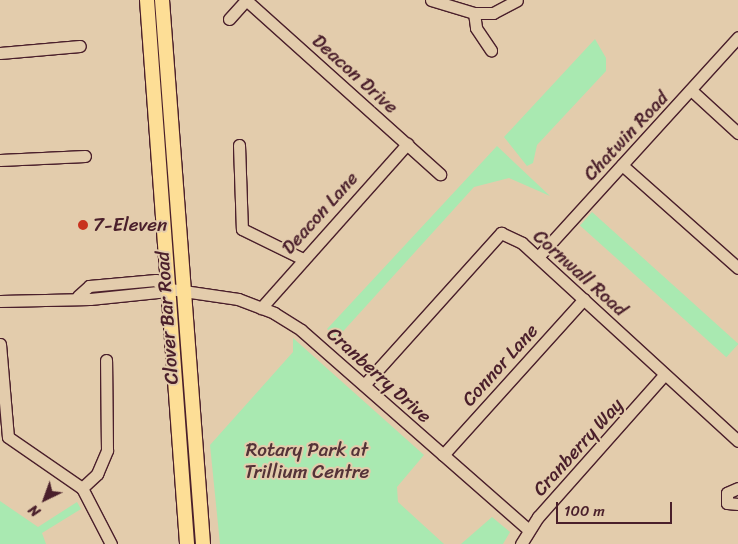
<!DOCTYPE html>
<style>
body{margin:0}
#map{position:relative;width:738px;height:544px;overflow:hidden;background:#e3ccac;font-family:Sriracha,sans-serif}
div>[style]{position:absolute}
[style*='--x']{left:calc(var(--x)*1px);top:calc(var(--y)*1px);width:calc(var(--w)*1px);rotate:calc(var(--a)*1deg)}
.green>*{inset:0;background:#a9e9b1;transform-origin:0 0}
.roads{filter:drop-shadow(1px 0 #4a1f2b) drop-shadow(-1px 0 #4a1f2b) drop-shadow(0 1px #4a1f2b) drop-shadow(0 -1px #4a1f2b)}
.minor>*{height:11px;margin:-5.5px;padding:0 5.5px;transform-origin:5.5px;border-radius:5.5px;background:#e3ccac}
.major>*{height:14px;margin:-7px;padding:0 7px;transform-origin:7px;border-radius:7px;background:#fdde96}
.dots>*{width:14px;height:14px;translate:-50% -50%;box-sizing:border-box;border:2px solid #e3ccac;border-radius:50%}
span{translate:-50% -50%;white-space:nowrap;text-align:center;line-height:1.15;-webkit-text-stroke:4px #e3ccac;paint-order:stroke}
.street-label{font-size:19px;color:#4a1f2b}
.poi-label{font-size:19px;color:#4a1f2b}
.left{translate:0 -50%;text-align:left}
.park-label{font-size:19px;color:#543338}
.north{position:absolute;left:20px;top:474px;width:50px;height:50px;-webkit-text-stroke:4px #e3ccac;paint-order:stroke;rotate:222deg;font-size:14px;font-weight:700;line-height:20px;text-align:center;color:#4a1f2b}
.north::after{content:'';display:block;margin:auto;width:18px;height:22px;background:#4a1f2b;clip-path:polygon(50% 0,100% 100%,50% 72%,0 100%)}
.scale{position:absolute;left:556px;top:502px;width:116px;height:22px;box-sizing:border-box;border:2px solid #4a1f2b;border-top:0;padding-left:6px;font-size:15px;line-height:18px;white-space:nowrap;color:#4a1f2b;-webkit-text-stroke:4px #e3ccac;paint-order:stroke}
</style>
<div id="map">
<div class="green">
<div style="clip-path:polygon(595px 39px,606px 58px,606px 71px,537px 145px,533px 163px,527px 166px,504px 137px)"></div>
<div style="clip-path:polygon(497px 146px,550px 196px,509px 178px,474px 187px,337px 338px,327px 329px)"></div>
<div style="left:592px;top:212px;width:197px;height:18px;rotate:42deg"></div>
<div style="clip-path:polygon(293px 338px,424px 455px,397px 487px,398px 502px,444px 544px,220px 544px,210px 445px,293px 352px)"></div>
<div style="clip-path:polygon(0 501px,38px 527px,77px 502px,81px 509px,42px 533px,46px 544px,0 544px)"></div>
<div style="clip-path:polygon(492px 517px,510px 532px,503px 544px,461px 544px)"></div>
</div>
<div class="roads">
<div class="minor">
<div style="--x:246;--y:0;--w:261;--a:41.9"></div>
<div style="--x:431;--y:0;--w:45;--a:16.8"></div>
<div style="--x:474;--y:13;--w:19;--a:0"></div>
<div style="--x:493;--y:13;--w:27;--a:-28"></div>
<div style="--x:474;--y:13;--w:15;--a:82"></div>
<div style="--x:476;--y:28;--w:27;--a:56"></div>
<div style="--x:229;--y:19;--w:25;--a:-48"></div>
<div style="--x:0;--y:53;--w:80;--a:-5"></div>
<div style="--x:691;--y:90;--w:64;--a:42.5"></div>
<div style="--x:239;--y:145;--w:84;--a:88"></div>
<div style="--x:242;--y:229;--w:66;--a:26.2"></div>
<div style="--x:0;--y:160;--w:85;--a:-2.7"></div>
<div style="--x:622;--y:165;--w:155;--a:41.6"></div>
<div style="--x:538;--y:257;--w:297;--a:-47.7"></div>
<div style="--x:163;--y:288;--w:76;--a:8.3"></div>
<div style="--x:238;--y:299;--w:39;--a:21"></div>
<div style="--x:274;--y:313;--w:32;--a:32"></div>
<div style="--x:301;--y:330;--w:303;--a:41.3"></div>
<div style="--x:78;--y:296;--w:15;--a:-42"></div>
<div style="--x:89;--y:286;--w:67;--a:-5.1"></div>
<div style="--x:156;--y:280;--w:11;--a:49"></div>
<div style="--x:0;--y:301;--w:90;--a:-1.3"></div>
<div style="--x:90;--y:299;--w:68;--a:-5.9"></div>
<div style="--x:158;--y:292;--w:6;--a:-39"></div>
<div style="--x:261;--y:308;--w:220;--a:-48.3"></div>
<div style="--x:0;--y:344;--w:93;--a:85.1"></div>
<div style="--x:8;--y:437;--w:90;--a:34.6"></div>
<div style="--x:82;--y:488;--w:63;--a:62.6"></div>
<div style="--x:364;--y:385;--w:205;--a:-48"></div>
<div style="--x:501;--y:233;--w:23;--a:25"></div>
<div style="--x:522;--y:243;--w:293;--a:42.5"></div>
<div style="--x:443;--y:455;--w:210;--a:-47.9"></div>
<div style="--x:82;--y:488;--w:21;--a:-43"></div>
<div style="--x:97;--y:474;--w:26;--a:-67"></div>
<div style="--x:107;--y:450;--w:90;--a:-90.6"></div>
<div style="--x:738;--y:488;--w:12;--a:156"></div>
<div style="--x:727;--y:493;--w:10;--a:90"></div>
<div style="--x:727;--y:503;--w:11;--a:5"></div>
<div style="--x:521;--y:544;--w:32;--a:-58"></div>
<div style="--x:538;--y:517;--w:190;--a:-48.4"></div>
</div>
<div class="major">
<div style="--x:147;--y:0;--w:545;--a:85.79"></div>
<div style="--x:162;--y:0;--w:546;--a:85.69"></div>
</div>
</div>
<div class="dots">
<div style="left:83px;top:225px;background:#c8321e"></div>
</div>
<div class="street-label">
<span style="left:355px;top:74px;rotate:42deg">Deacon Drive</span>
<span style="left:626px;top:136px;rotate:-47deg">Chatwin Road</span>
<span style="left:320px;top:213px;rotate:-48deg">Deacon Lane</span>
<span style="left:580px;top:273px;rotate:42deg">Cornwall Road</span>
<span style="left:167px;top:318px;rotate:-94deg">Clover Bar Road</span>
<span style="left:500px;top:365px;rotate:-48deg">Connor Lane</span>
<span style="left:379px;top:375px;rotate:42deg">Cranberry Drive</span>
<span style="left:578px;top:447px;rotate:-48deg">Cranberry Way</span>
</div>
<div class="poi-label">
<span class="left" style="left:93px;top:225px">7-Eleven</span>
</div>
<div class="park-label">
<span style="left:307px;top:461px">Rotary Park at<br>Trillium Centre</span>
</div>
<div class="north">N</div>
<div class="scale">100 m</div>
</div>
